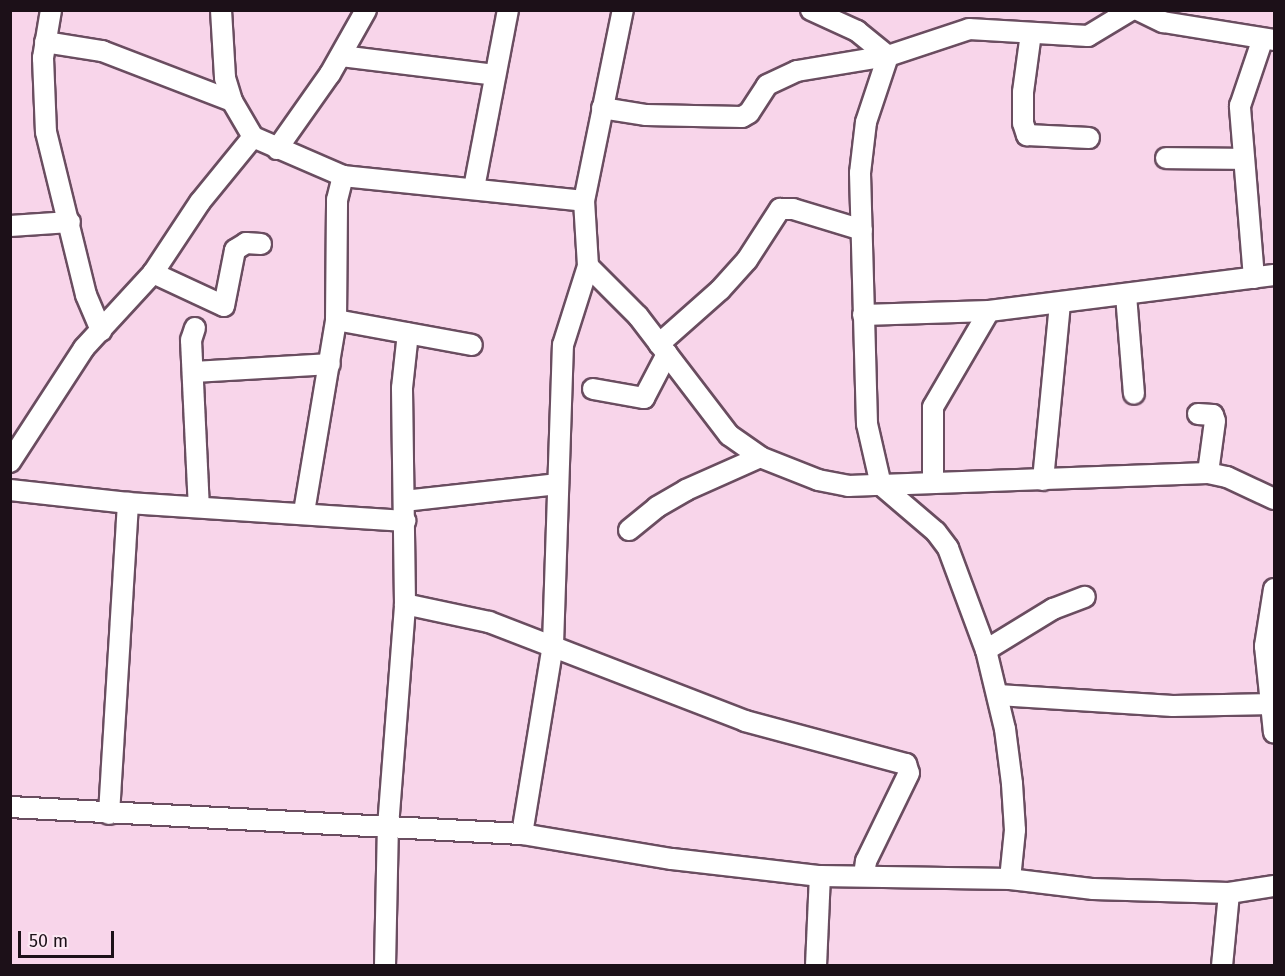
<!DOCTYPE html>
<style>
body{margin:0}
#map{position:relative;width:1285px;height:976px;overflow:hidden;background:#f8d5ea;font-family:"Fira Sans",sans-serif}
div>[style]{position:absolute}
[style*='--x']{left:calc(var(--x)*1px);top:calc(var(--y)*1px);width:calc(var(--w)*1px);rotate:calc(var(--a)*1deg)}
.roads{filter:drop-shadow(2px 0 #6a4d60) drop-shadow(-2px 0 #6a4d60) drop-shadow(0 2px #6a4d60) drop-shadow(0 -2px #6a4d60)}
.minor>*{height:20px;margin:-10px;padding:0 10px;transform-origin:10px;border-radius:10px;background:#fff}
span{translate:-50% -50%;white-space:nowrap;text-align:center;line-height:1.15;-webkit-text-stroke:4.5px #fce7f3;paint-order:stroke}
.frame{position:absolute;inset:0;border:12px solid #1c1018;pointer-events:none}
.scale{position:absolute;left:18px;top:931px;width:96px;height:27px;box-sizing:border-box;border:3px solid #1c1018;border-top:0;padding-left:8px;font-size:18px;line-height:21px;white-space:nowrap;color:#1c1018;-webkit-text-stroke:4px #fce7f3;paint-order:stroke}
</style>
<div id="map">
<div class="roads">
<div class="minor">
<div style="--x:51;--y:10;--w:49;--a:99.5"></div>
<div style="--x:43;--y:58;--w:74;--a:87.7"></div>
<div style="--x:46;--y:132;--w:168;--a:76.2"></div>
<div style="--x:86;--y:295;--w:39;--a:67"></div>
<div style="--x:221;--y:10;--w:68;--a:86.6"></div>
<div style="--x:225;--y:78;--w:24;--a:73"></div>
<div style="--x:232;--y:101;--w:42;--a:59.7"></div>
<div style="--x:253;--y:137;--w:98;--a:23.4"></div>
<div style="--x:343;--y:176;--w:242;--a:5.9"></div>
<div style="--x:811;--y:10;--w:51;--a:24.5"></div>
<div style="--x:857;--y:31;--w:40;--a:39"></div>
<div style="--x:888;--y:56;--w:70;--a:108.4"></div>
<div style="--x:866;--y:122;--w:51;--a:96.7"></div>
<div style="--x:860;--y:173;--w:251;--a:88.4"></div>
<div style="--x:867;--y:424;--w:63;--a:77.1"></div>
<div style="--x:881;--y:485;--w:72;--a:40.5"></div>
<div style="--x:936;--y:532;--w:20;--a:53"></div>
<div style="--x:948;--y:548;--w:109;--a:69.6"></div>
<div style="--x:986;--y:650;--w:81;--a:76.5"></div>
<div style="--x:1005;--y:729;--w:55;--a:82.7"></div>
<div style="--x:1012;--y:784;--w:46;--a:86.3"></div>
<div style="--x:1015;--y:830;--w:49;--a:95.8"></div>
<div style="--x:1138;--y:10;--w:28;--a:26"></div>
<div style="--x:1163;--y:22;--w:112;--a:9.2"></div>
<div style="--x:1031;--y:33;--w:60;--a:97.7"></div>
<div style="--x:1023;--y:92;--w:31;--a:90"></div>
<div style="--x:1023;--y:123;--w:13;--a:72"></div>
<div style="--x:1027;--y:135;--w:62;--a:2.8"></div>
<div style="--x:45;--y:42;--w:58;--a:9"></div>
<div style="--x:102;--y:51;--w:139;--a:21"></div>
<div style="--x:341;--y:56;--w:155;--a:7"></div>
<div style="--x:602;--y:108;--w:45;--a:9"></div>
<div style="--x:646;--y:115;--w:96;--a:1.2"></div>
<div style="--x:742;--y:117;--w:8;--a:-30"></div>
<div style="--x:749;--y:113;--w:33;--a:-57"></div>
<div style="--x:767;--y:85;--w:33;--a:-25"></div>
<div style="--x:797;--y:71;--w:92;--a:-9.4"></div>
<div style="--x:888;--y:56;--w:85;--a:-18.4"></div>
<div style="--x:969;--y:29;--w:119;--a:3.4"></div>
<div style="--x:1088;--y:36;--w:50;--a:-31.2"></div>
<div style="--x:277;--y:149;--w:92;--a:-54.8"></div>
<div style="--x:330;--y:74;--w:73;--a:-60.6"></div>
<div style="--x:1166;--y:158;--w:78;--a:0.7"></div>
<div style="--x:474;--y:188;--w:181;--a:-79.2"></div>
<div style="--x:10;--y:226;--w:60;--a:-3.8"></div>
<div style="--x:588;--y:266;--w:71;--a:45"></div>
<div style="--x:638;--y:316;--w:150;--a:52.6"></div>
<div style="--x:729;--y:435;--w:38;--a:35"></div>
<div style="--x:760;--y:457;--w:62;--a:21.6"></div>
<div style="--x:818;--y:480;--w:31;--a:11"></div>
<div style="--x:848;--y:486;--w:33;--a:-2"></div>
<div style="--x:881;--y:485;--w:327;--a:-2.1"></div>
<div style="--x:1208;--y:473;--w:19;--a:12"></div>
<div style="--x:1227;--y:477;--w:52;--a:25.1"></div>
<div style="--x:153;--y:273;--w:78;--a:24.9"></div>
<div style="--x:224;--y:306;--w:57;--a:-78.9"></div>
<div style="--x:235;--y:250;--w:13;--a:-32"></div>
<div style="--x:246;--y:243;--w:15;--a:4"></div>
<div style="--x:1254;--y:278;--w:173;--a:-94.7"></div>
<div style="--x:1240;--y:106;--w:69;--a:-71.3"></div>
<div style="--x:1126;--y:295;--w:99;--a:85.4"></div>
<div style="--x:863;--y:315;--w:126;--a:-1.8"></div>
<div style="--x:989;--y:311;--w:287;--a:-7.2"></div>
<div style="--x:336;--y:320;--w:138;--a:10.4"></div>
<div style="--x:195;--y:328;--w:13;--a:108"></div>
<div style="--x:191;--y:340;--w:167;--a:87.3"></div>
<div style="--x:659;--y:344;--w:81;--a:-41.5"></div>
<div style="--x:720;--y:290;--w:40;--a:-48"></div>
<div style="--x:747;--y:260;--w:61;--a:-57.1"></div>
<div style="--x:780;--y:209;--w:13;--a:0"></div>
<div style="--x:793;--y:209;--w:72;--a:16.9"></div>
<div style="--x:195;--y:372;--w:135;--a:-3.4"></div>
<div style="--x:593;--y:389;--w:52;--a:10"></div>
<div style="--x:644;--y:398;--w:50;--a:-62.4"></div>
<div style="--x:1198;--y:414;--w:15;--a:4"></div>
<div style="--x:1213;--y:415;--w:6;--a:72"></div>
<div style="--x:1215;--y:421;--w:52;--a:97.7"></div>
<div style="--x:10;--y:462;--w:136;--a:-57"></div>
<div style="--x:84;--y:348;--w:102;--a:-47.4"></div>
<div style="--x:153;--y:273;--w:85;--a:-56.5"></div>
<div style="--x:200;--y:202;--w:84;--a:-50.8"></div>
<div style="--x:1043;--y:480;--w:177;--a:-84.5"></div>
<div style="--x:933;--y:482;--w:75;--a:-90"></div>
<div style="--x:933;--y:407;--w:111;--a:-59.7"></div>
<div style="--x:10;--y:490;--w:119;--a:6.3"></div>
<div style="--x:128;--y:503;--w:278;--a:3.7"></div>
<div style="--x:404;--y:501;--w:155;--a:-6.3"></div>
<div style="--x:304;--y:512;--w:195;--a:-80.5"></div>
<div style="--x:336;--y:320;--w:120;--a:-89.5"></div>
<div style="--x:337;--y:200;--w:25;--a:-76"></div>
<div style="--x:629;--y:530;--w:36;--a:-39"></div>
<div style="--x:657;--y:507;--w:34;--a:-30"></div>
<div style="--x:686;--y:490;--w:81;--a:-24"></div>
<div style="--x:1274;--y:589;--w:58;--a:99"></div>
<div style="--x:1265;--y:646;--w:87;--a:84.1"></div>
<div style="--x:405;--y:604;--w:86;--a:12.1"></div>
<div style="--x:489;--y:622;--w:274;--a:21.1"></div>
<div style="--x:745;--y:721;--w:167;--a:15"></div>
<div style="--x:906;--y:764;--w:9;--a:72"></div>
<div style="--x:909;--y:773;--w:98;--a:116"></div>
<div style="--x:866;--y:861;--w:14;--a:98"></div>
<div style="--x:986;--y:650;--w:79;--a:-31.5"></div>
<div style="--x:1053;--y:609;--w:34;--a:-21"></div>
<div style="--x:998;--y:695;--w:175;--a:3.6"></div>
<div style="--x:1173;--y:706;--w:101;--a:-1.1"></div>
<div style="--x:10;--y:807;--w:513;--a:3.02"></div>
<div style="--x:522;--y:834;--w:152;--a:9.5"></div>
<div style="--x:672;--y:859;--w:149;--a:6.6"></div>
<div style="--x:820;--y:876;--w:190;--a:0.9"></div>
<div style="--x:1010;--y:879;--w:84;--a:6.9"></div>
<div style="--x:1093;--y:889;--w:136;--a:1.7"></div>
<div style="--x:1229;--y:893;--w:46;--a:-8.8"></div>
<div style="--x:109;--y:814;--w:312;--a:-86.5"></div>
<div style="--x:522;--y:834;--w:192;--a:-80.7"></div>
<div style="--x:553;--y:645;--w:300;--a:-88.1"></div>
<div style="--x:563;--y:345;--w:83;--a:-72.4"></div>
<div style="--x:588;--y:266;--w:65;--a:-93.5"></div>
<div style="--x:584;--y:201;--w:195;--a:-78.5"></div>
<div style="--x:385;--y:966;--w:139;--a:-88.8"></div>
<div style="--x:388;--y:827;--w:224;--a:-85.6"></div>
<div style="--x:405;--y:604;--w:216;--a:-90.8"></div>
<div style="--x:402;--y:388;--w:55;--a:-83.8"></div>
<div style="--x:816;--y:966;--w:90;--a:-87.5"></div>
<div style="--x:1222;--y:966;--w:73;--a:-84.5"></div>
</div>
</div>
<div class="frame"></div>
<div class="scale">50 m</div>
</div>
